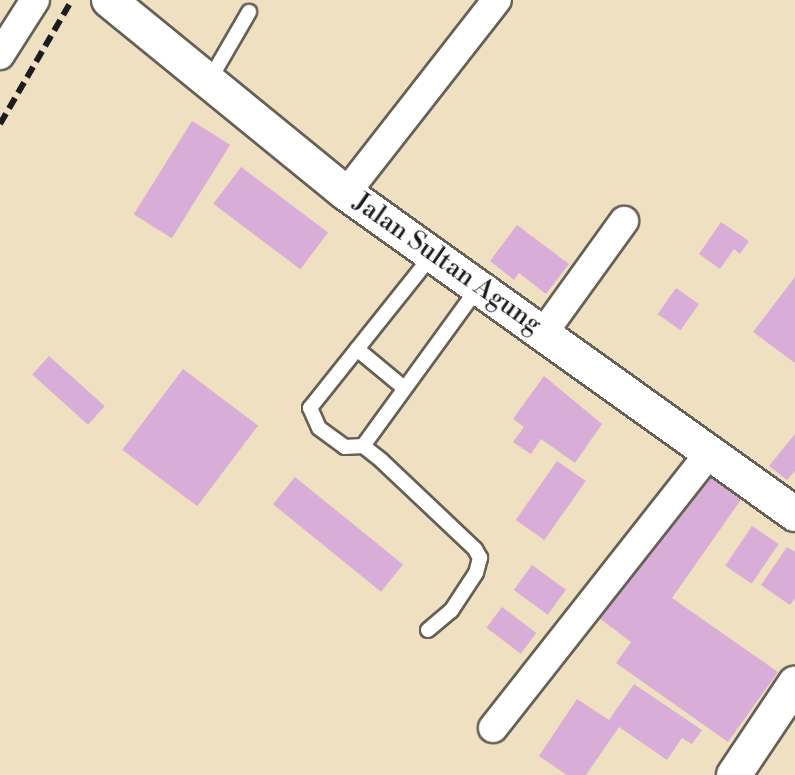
<!DOCTYPE html>
<style>
body{margin:0}
#map{position:relative;width:795px;height:775px;overflow:hidden;background:#efe0c1;font-family:"Libre Bodoni",serif}
div>[style]{position:absolute}
[style*='--x']{left:calc(var(--x)*1px);top:calc(var(--y)*1px);width:calc(var(--w)*1px);rotate:calc(var(--a)*1deg)}
.building>*{inset:0;background:#d8aed8;transform-origin:0 0}
.roads{filter:drop-shadow(2px 0 #666156) drop-shadow(-2px 0 #666156) drop-shadow(0 2px #666156) drop-shadow(0 -2px #666156)}
.service>*{height:14px;margin:-7px;padding:0 7px;transform-origin:7px;border-radius:7px;background:#fff}
.minor>*{height:28px;margin:-14px;padding:0 14px;transform-origin:14px;border-radius:14px;background:#fff}
.tertiary>*{height:34px;margin:-17px;padding:0 17px;transform-origin:17px;border-radius:17px;background:#fff}
.rail>*{height:6px;margin-top:-3px;transform-origin:0;background:repeating-linear-gradient(90deg,#1c1c1c 0 12px,transparent 0 18px)}
span{translate:-50% -50%;white-space:nowrap;text-align:center;line-height:1.15;-webkit-text-stroke:6px #fff;paint-order:stroke}
.street-label{font-size:26px;color:#1c1c1c}
</style>
<div id="map">
<div class="building">
<div style="left:192px;top:121px;width:45px;height:110px;rotate:32deg"></div>
<div style="left:241px;top:167px;width:109px;height:46px;rotate:37deg"></div>
<div style="clip-path:polygon(721px 222px,749px 241px,740px 254px,734px 249px,720px 269px,699px 254px)"></div>
<div style="clip-path:polygon(517px 225px,569px 264px,546px 294px,519px 273px,514px 280px,490px 261px)"></div>
<div style="clip-path:polygon(795px 277px,795px 363px,753px 332px)"></div>
<div style="left:676px;top:288px;width:28px;height:32px;rotate:35deg"></div>
<div style="left:49px;top:356px;width:75px;height:25px;rotate:42deg"></div>
<div style="left:183px;top:369px;width:94px;height:101px;rotate:37deg"></div>
<div style="clip-path:polygon(544px 376px,602px 424px,575px 463px,541px 439px,531px 454px,513px 442px,524px 427px,513px 419px)"></div>
<div style="clip-path:polygon(795px 434px,795px 471px,787px 480px,769px 466px)"></div>
<div style="left:557px;top:461px;width:35px;height:72px;rotate:35deg"></div>
<div style="clip-path:polygon(712px 467px,747px 491px,672px 598px,778px 672px,728px 742px,616px 663px,631px 642px,599px 618px)"></div>
<div style="left:295px;top:477px;width:139px;height:35px;rotate:39deg"></div>
<div style="left:752px;top:526px;width:32px;height:48px;rotate:34deg"></div>
<div style="clip-path:polygon(787px 547px,795px 552px,795px 598px,790px 605px,761px 585px)"></div>
<div style="left:532px;top:565px;width:42px;height:31px;rotate:36deg"></div>
<div style="left:502px;top:607px;width:43px;height:26px;rotate:37deg"></div>
<div style="clip-path:polygon(634px 684px,702px 730px,692px 744px,682px 738px,667px 760px,619px 727px,586px 775px,567px 775px,539px 756px,577px 699px,609px 720px)"></div>
</div>
<div class="roads">
<div class="service">
<div style="--x:209;--y:81;--w:80;--a:-59.9"></div>
<div style="--x:357;--y:349;--w:61;--a:39.7"></div>
<div style="--x:363;--y:446;--w:194;--a:-54"></div>
<div style="--x:428;--y:630;--w:30;--a:-40"></div>
<div style="--x:451;--y:611;--w:45;--a:-56.7"></div>
<div style="--x:476;--y:573;--w:16;--a:-75"></div>
<div style="--x:480;--y:558;--w:10;--a:-119"></div>
<div style="--x:475;--y:549;--w:129;--a:-136.6"></div>
<div style="--x:381;--y:460;--w:23;--a:-142"></div>
<div style="--x:363;--y:446;--w:18;--a:177"></div>
<div style="--x:345;--y:447;--w:32;--a:-144"></div>
<div style="--x:319;--y:428;--w:22;--a:-114"></div>
<div style="--x:310;--y:408;--w:196;--a:-51.4"></div>
</div>
<div class="minor">
<div style="--x:0;--y:55;--w:65;--a:-57.5"></div>
<div style="--x:346;--y:193;--w:245;--a:-52"></div>
<div style="--x:544;--y:332;--w:137;--a:-54.2"></div>
<div style="--x:493;--y:728;--w:352;--a:-51.8"></div>
</div>
<div class="tertiary">
<div style="--x:109;--y:0;--w:306;--a:39.2"></div>
<div style="--x:346;--y:193;--w:552;--a:35.56"></div>
<div style="--x:734;--y:775;--w:110;--a:-56.2"></div>
</div>
</div>
<div class="rail">
<div style="--x:0;--y:124;--w:143;--a:-59.9"></div>
</div>
<div class="street-label">
<span style="left:447px;top:264px;rotate:35deg">Jalan Sultan Agung</span>
</div>
</div>
